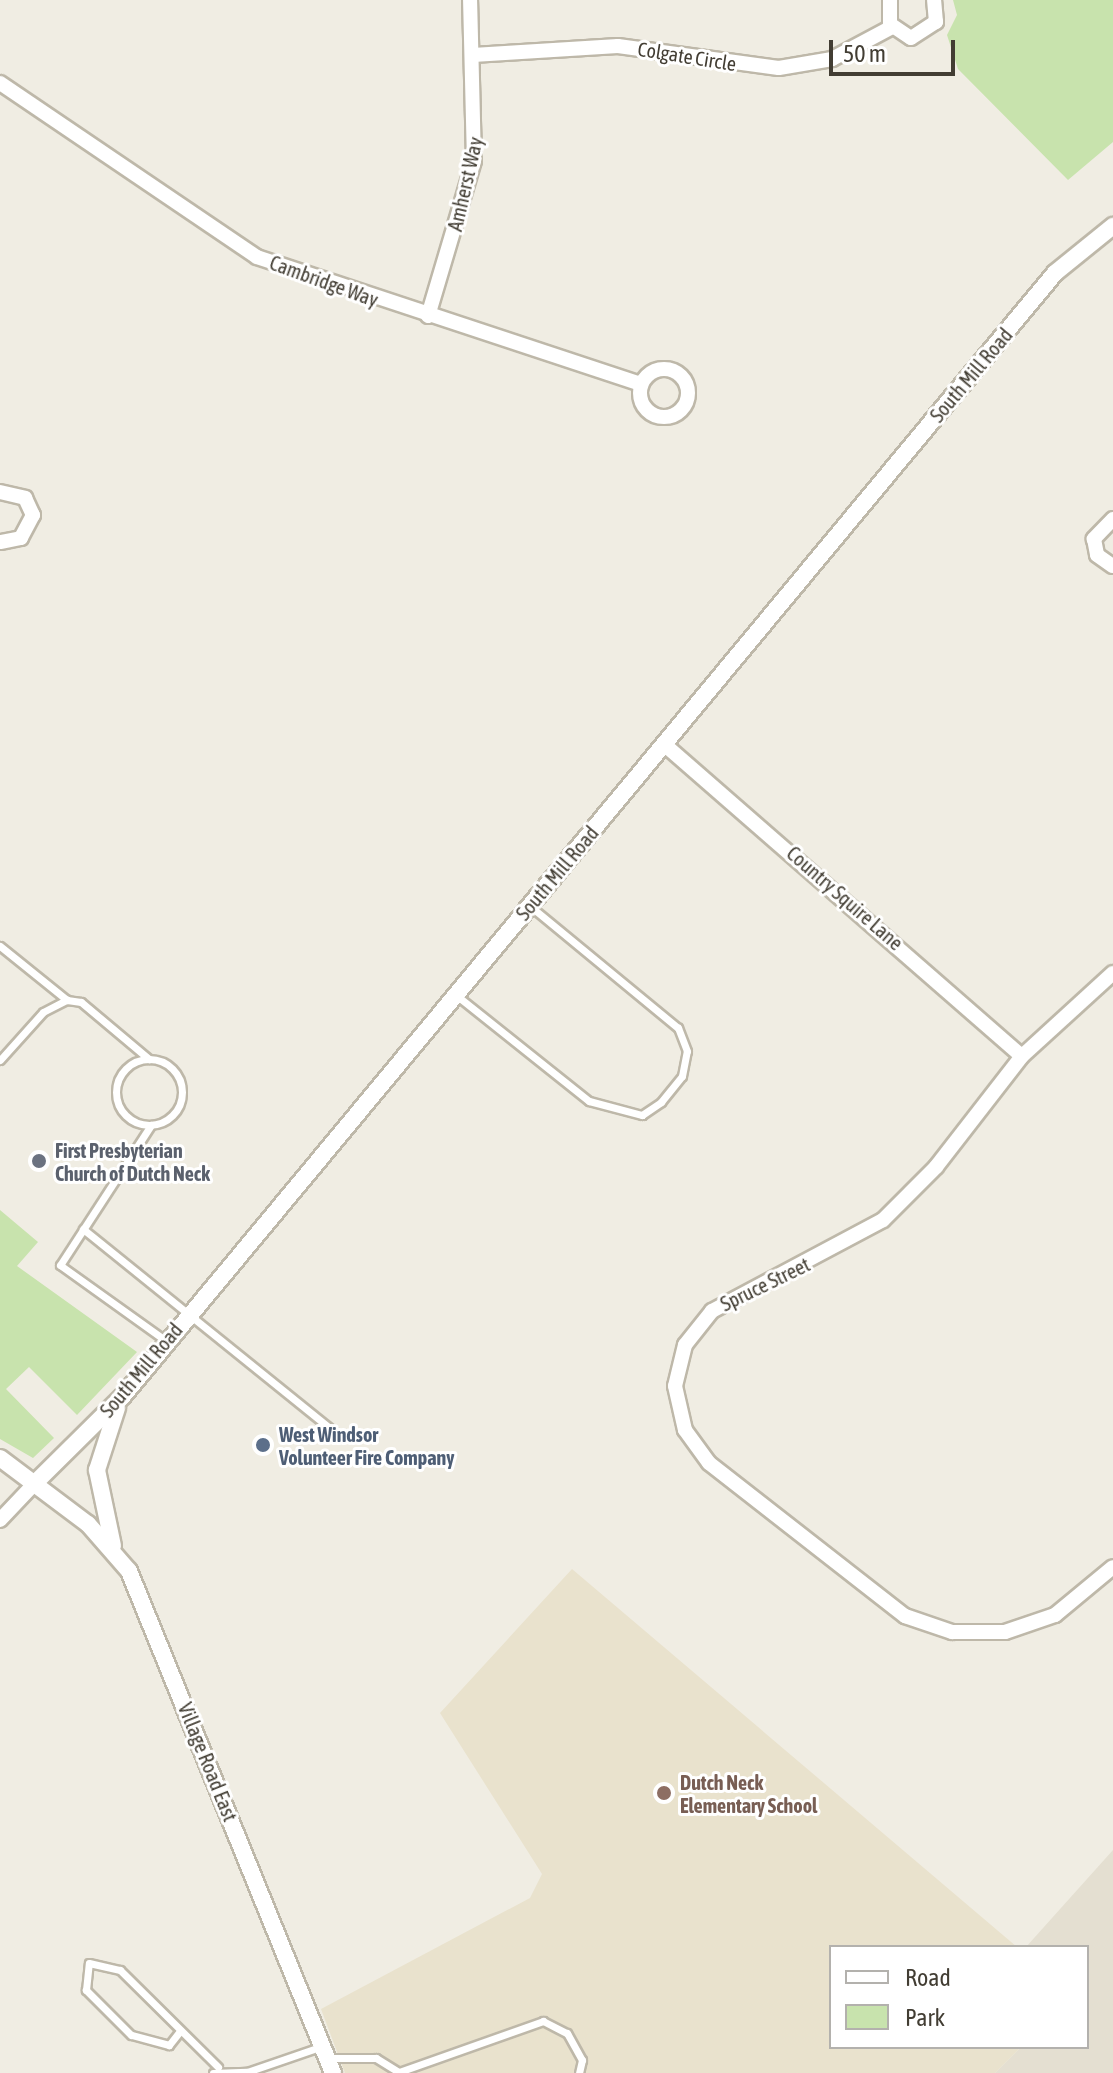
<!DOCTYPE html>
<style>
body{margin:0}
#map{position:relative;width:1113px;height:2073px;overflow:hidden;background:#f0ede3;font-family:"Asap Condensed",sans-serif}
div>[style]{position:absolute}
[style*='--x']{left:calc(var(--x)*1px);top:calc(var(--y)*1px);width:calc(var(--w)*1px);rotate:calc(var(--a)*1deg)}
.residential>*{inset:0;background:#e4dfd1}
.education>*{inset:0;background:#e9e2cd}
.green>*{inset:0;background:#c8e3ad}
.roads{filter:drop-shadow(2px 0 #beb8a9) drop-shadow(-2px 0 #beb8a9) drop-shadow(0 2px #beb8a9) drop-shadow(0 -2px #beb8a9)}
.service>*{height:7px;margin:-3.5px;padding:0 3.5px;transform-origin:3.5px;border-radius:3.5px;background:#fff}
.service>.ring{margin:-3.5px;padding:0;box-sizing:content-box;background:none;border:7px solid #fff;border-radius:50%}
.minor>*{height:14px;margin:-7px;padding:0 7px;transform-origin:7px;border-radius:7px;background:#fff}
.minor>.ring{margin:-7px;padding:0;box-sizing:content-box;background:none;border:14px solid #fff;border-radius:50%}
.tertiary>*{height:16px;margin:-8px;padding:0 8px;transform-origin:8px;border-radius:8px;background:#fff}
.dots>*{width:22px;height:22px;translate:-50% -50%;box-sizing:border-box;border:4px solid #fff;border-radius:50%}
span{translate:-50% -50%;white-space:nowrap;text-align:center;line-height:1.15;-webkit-text-stroke:6px #fff;paint-order:stroke}
.street-label{font-size:20px;color:#423d33}
.worship-label{font-size:20px;color:#5b616d;font-weight:700}
.left{translate:0 -50%;text-align:left}
.service-label{font-size:20px;color:#4e5e75;font-weight:700}
.education-label{font-size:20px;color:#785e54;font-weight:700}
.legend{position:absolute;left:829px;top:1945px;width:260px;height:104px;box-sizing:border-box;background:#fff;border:2px solid #b3b1ad;margin:0;padding:10px 14px;list-style:none;font-size:24px;color:#423d33}
.legend li{display:flex;align-items:center;gap:16px;height:40px}
.legend b{width:40px;border:2px solid #b3b1ad}
.scale{position:absolute;left:829px;top:40px;width:126px;height:36px;box-sizing:border-box;border:4px solid #423d33;border-top:0;padding-left:10px;font-size:24px;line-height:28px;white-space:nowrap;color:#423d33;-webkit-text-stroke:6px #fff;paint-order:stroke}
</style>
<div id="map">
<div class="residential">
<div style="clip-path:polygon(1113px 1850px,1113px 2073px,995px 2073px,1021px 2047px,1087px 2047px,1087px 1947px,1026px 1947px)"></div>
</div>
<div class="education">
<div style="clip-path:polygon(572px 1569px,1017px 1947px,831px 1947px,831px 2047px,1021px 2047px,995px 2073px,345px 2073px,321px 2009px,530px 1898px,542px 1874px,440px 1713px)"></div>
</div>
<div class="green">
<div style="clip-path:polygon(953px 0,1113px 0,1113px 142px,1068px 180px,958px 69px,947px 35px,957px 15px)"></div>
<div style="clip-path:polygon(0 1210px,38px 1242px,17px 1266px,137px 1352px,77px 1415px,29px 1367px,6px 1389px,54px 1438px,33px 1458px,0 1439px)"></div>
</div>
<div class="roads">
<div class="service">
<div style="--x:0;--y:946;--w:86;--a:38.9"></div>
<div style="--x:456;--y:995;--w:170;--a:38.6"></div>
<div style="--x:589;--y:1101;--w:55;--a:14.8"></div>
<div style="--x:642;--y:1115;--w:23;--a:-34"></div>
<div style="--x:661;--y:1102;--w:33;--a:-51"></div>
<div style="--x:682;--y:1076;--w:25;--a:-79"></div>
<div style="--x:687;--y:1051;--w:25;--a:-111"></div>
<div style="--x:678;--y:1028;--w:190;--a:-140.5"></div>
<div class="ring" style="left:116px;top:1059px;width:59px;height:59px"></div>
<div style="--x:0;--y:1060;--w:64;--a:-48.1"></div>
<div style="--x:43;--y:1012;--w:27;--a:-27"></div>
<div style="--x:67;--y:1000;--w:14;--a:8"></div>
<div style="--x:81;--y:1002;--w:89;--a:40"></div>
<div style="--x:151;--y:1125;--w:167;--a:123"></div>
<div style="--x:60;--y:1265;--w:130;--a:35.6"></div>
<div style="--x:83;--y:1229;--w:321;--a:38.9"></div>
<div style="--x:180;--y:2031;--w:18;--a:128"></div>
<div style="--x:169;--y:2045;--w:39;--a:-165"></div>
<div style="--x:131;--y:2035;--w:64;--a:-135"></div>
<div style="--x:86;--y:1990;--w:27;--a:-84"></div>
<div style="--x:89;--y:1963;--w:32;--a:13"></div>
<div style="--x:120;--y:1970;--w:138;--a:44.7"></div>
<div style="--x:327;--y:2058;--w:49;--a:0"></div>
<div style="--x:376;--y:2058;--w:28;--a:32"></div>
<div style="--x:399;--y:2072;--w:153;--a:-19.5"></div>
<div style="--x:543;--y:2021;--w:27;--a:27"></div>
<div style="--x:567;--y:2033;--w:31;--a:61"></div>
<div style="--x:582;--y:2060;--w:13;--a:103"></div>
<div style="--x:213;--y:2073;--w:34;--a:-2"></div>
<div style="--x:247;--y:2072;--w:77;--a:-18.9"></div>
</div>
<div class="minor">
<div style="--x:890;--y:0;--w:24;--a:90"></div>
<div style="--x:890;--y:24;--w:25;--a:34"></div>
<div style="--x:911;--y:38;--w:30;--a:-33"></div>
<div style="--x:936;--y:22;--w:22;--a:-95"></div>
<div style="--x:473;--y:55;--w:145;--a:-3.6"></div>
<div style="--x:618;--y:46;--w:162;--a:7.8"></div>
<div style="--x:779;--y:68;--w:54;--a:-9.6"></div>
<div style="--x:832;--y:59;--w:68;--a:-28.1"></div>
<div style="--x:0;--y:83;--w:310;--a:34.1"></div>
<div style="--x:257;--y:257;--w:404;--a:18.3"></div>
<div style="--x:428;--y:316;--w:162;--a:-73.5"></div>
<div style="--x:474;--y:161;--w:161;--a:-91.4"></div>
<div class="ring" style="left:640px;top:369px;width:34px;height:34px"></div>
<div style="--x:0;--y:492;--w:26;--a:13"></div>
<div style="--x:25;--y:498;--w:19;--a:65"></div>
<div style="--x:33;--y:515;--w:26;--a:118"></div>
<div style="--x:21;--y:538;--w:21;--a:169"></div>
<div style="--x:1113;--y:519;--w:28;--a:134"></div>
<div style="--x:1094;--y:539;--w:16;--a:79"></div>
<div style="--x:1097;--y:555;--w:19;--a:35"></div>
<div style="--x:665;--y:745;--w:473;--a:41.1"></div>
<div style="--x:1113;--y:973;--w:123;--a:137.6"></div>
<div style="--x:1022;--y:1056;--w:140;--a:127.8"></div>
<div style="--x:936;--y:1167;--w:75;--a:135"></div>
<div style="--x:883;--y:1220;--w:194;--a:152"></div>
<div style="--x:712;--y:1311;--w:43;--a:128.5"></div>
<div style="--x:685;--y:1345;--w:42;--a:103.7"></div>
<div style="--x:675;--y:1386;--w:45;--a:77.2"></div>
<div style="--x:685;--y:1430;--w:41;--a:54"></div>
<div style="--x:709;--y:1463;--w:249;--a:38"></div>
<div style="--x:905;--y:1616;--w:50;--a:18.8"></div>
<div style="--x:952;--y:1632;--w:53;--a:0"></div>
<div style="--x:1005;--y:1632;--w:53;--a:-18.8"></div>
<div style="--x:1055;--y:1615;--w:75;--a:-39.6"></div>
<div style="--x:0;--y:1520;--w:51;--a:-46.6"></div>
</div>
<div class="tertiary">
<div style="--x:0;--y:1458;--w:110;--a:36.9"></div>
<div style="--x:88;--y:1524;--w:62;--a:48.9"></div>
<div style="--x:129;--y:1571;--w:542;--a:67.88"></div>
<div style="--x:35;--y:1483;--w:124;--a:-44.7"></div>
<div style="--x:123;--y:1396;--w:1459;--a:-50.31"></div>
<div style="--x:1055;--y:273;--w:75;--a:-39"></div>
<div style="--x:113;--y:1546;--w:78;--a:-101.9"></div>
<div style="--x:97;--y:1470;--w:65;--a:-72.1"></div>
</div>
</div>
<div class="dots">
<div style="left:39px;top:1161px;background:#6b7280"></div>
<div style="left:263px;top:1445px;background:#5c6f8a"></div>
<div style="left:664px;top:1793px;background:#8d6e63"></div>
</div>
<div class="street-label">
<span style="left:687px;top:56px;rotate:9deg">Colgate Circle</span>
<span style="left:465px;top:184px;rotate:-77deg">Amherst Way</span>
<span style="left:324px;top:281px;rotate:20deg">Cambridge Way</span>
<span style="left:971px;top:375px;rotate:-50deg">South Mill Road</span>
<span style="left:557px;top:873px;rotate:-50deg">South Mill Road</span>
<span style="left:845px;top:898px;rotate:41deg">Country Squire Lane</span>
<span style="left:765px;top:1284px;rotate:-26deg">Spruce Street</span>
<span style="left:141px;top:1370px;rotate:-50deg">South Mill Road</span>
<span style="left:208px;top:1762px;rotate:68deg">Village Road East</span>
</div>
<div class="worship-label">
<span class="left" style="left:55px;top:1162px">First Presbyterian<br>Church of Dutch Neck</span>
</div>
<div class="service-label">
<span class="left" style="left:279px;top:1446px">West Windsor<br>Volunteer Fire Company</span>
</div>
<div class="education-label">
<span class="left" style="left:680px;top:1794px">Dutch Neck<br>Elementary School</span>
</div>
<ul class="legend">
<li><b style="height:10px;background:#fff"></b>Road</li>
<li><b style="height:22px;background:#c8e3ad"></b>Park</li>
</ul>
<div class="scale">50 m</div>
</div>
